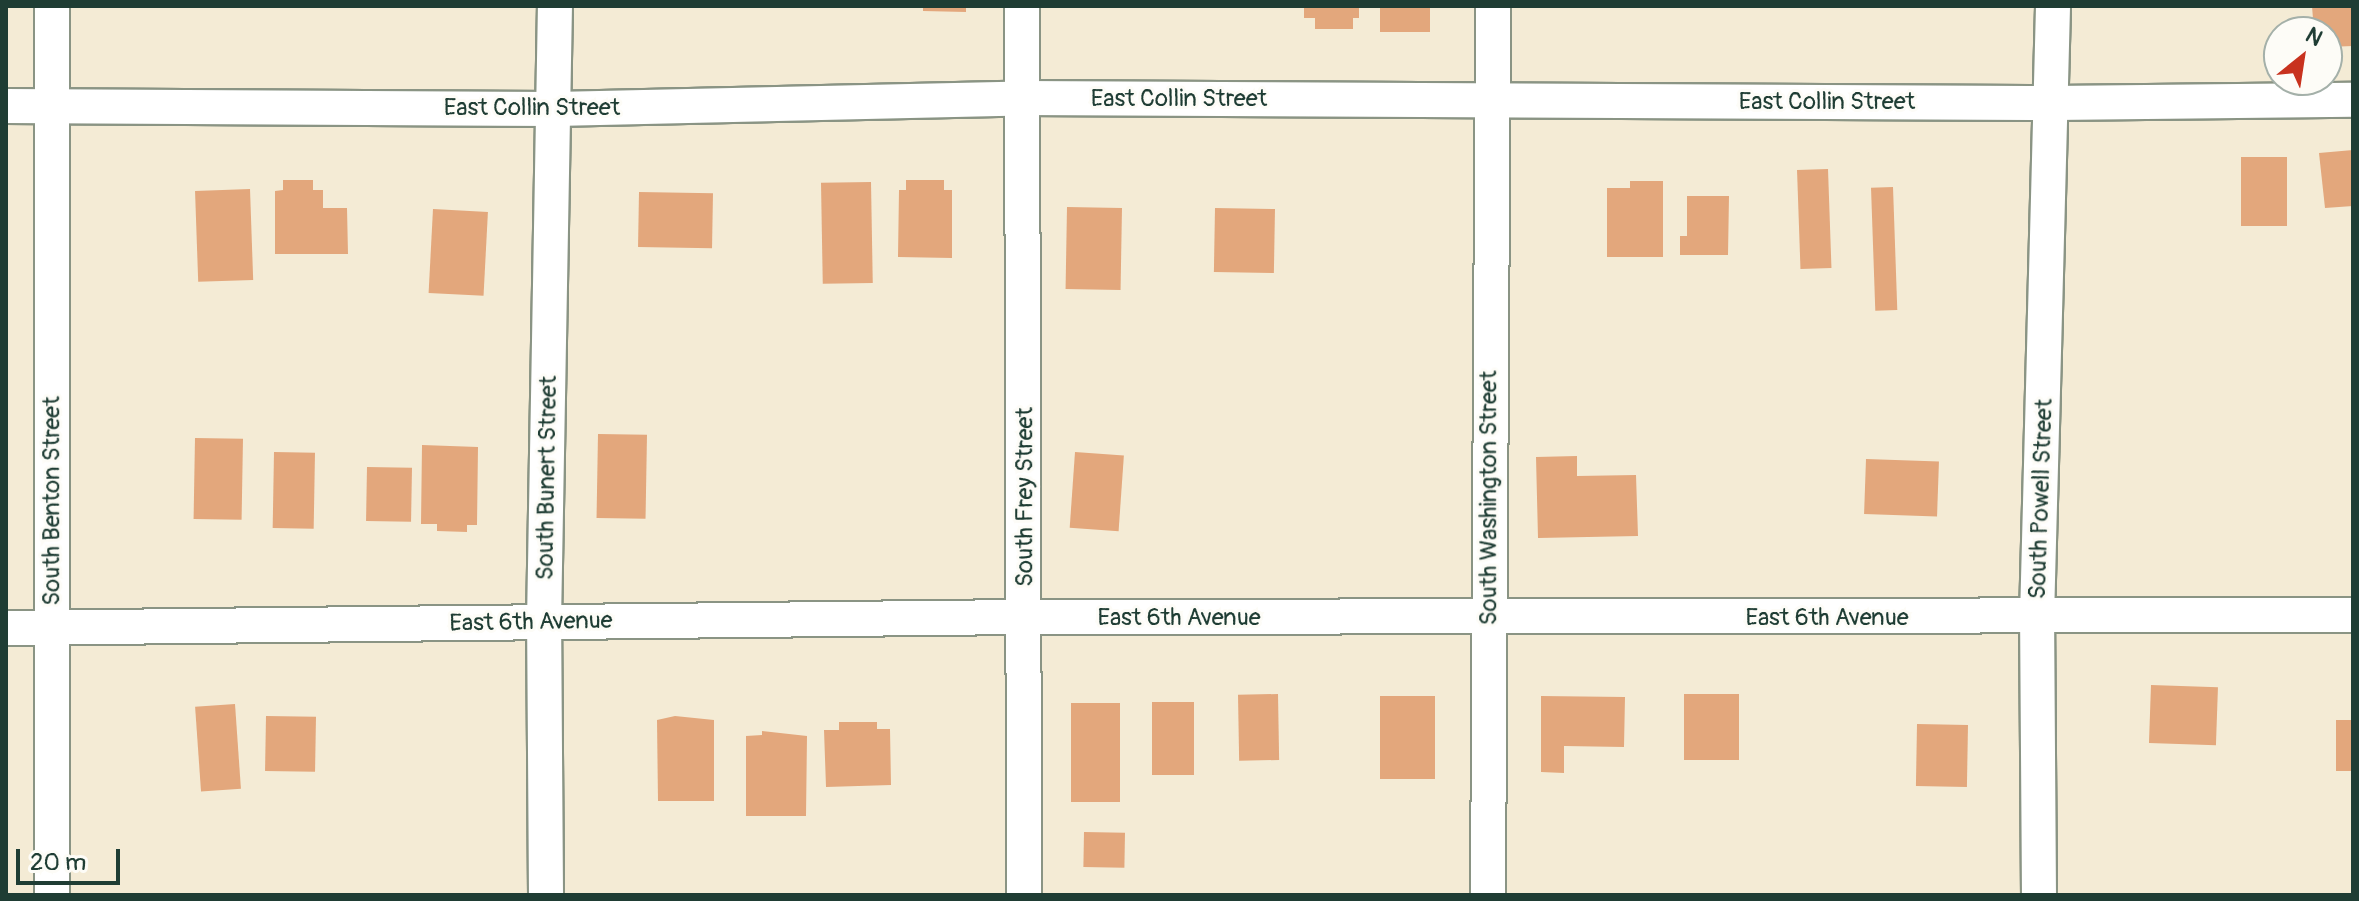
<!DOCTYPE html>
<style>
body{margin:0}
#map{position:relative;width:2359px;height:901px;overflow:hidden;background:#f4ebd5;font-family:Pangolin,sans-serif}
div>[style]{position:absolute}
[style*='--x']{left:calc(var(--x)*1px);top:calc(var(--y)*1px);width:calc(var(--w)*1px);rotate:calc(var(--a)*1deg)}
.building>*{inset:0;background:#e3a77c;transform-origin:0 0}
.roads{filter:drop-shadow(2px 0 #8a9484) drop-shadow(-2px 0 #8a9484) drop-shadow(0 2px #8a9484) drop-shadow(0 -2px #8a9484)}
.street>*{height:34px;margin:-17px;padding:0 17px;transform-origin:17px;border-radius:17px;background:#fff}
span{translate:-50% -50%;white-space:nowrap;text-align:center;line-height:1.15;-webkit-text-stroke:6px #fdfcf7;paint-order:stroke}
.street-label{font-size:24px;color:#1f3d34}
.frame{position:absolute;inset:0;border:8px solid #1f3d34;pointer-events:none}
.north{position:absolute;left:2263px;top:16px;width:80px;height:80px;box-sizing:border-box;background:#fdfcf7;border:2px solid #a4b0a9;border-radius:50%;rotate:30deg;font-size:22px;font-weight:700;line-height:32px;text-align:center;color:#1f3d34}
.north::after{content:'';display:block;margin:auto;width:28px;height:36px;background:#c8321e;clip-path:polygon(50% 0,100% 100%,50% 72%,0 100%)}
.scale{position:absolute;left:16px;top:849px;width:104px;height:36px;box-sizing:border-box;border:4px solid #1f3d34;border-top:0;padding-left:10px;font-size:24px;line-height:28px;white-space:nowrap;color:#1f3d34;-webkit-text-stroke:6px #fdfcf7;paint-order:stroke}
</style>
<div id="map">
<div class="building">
<div style="clip-path:polygon(923px 6px,966px 6px,966px 12px,923px 11px)"></div>
<div style="clip-path:polygon(1304px 6px,1359px 6px,1359px 18px,1353px 18px,1353px 29px,1315px 29px,1315px 18px,1304px 18px)"></div>
<div style="left:1380px;top:6px;width:50px;height:26px"></div>
<div style="clip-path:polygon(2312px 6px,2353px 6px,2353px 46px,2327px 47px,2327px 32px,2314px 32px)"></div>
<div style="clip-path:polygon(2353px 150px,2353px 206px,2325px 208px,2319px 153px)"></div>
<div style="left:2241px;top:157px;width:46px;height:69px"></div>
<div style="left:1828px;top:169px;width:99px;height:31px;rotate:88deg"></div>
<div style="clip-path:polygon(283px 180px,313px 180px,313px 190px,323px 190px,323px 208px,347px 208px,348px 254px,275px 254px,275px 191px,283px 190px)"></div>
<div style="clip-path:polygon(906px 180px,944px 180px,944px 190px,952px 190px,952px 258px,898px 257px,899px 190px,906px 190px)"></div>
<div style="clip-path:polygon(1630px 181px,1663px 181px,1663px 257px,1607px 257px,1607px 188px,1630px 188px)"></div>
<div style="left:871px;top:182px;width:101px;height:50px;rotate:89deg"></div>
<div style="left:1893px;top:187px;width:123px;height:22px;rotate:88deg"></div>
<div style="left:250px;top:189px;width:91px;height:55px;rotate:88deg"></div>
<div style="left:639px;top:192px;width:74px;height:55px;rotate:1deg"></div>
<div style="clip-path:polygon(1687px 196px,1729px 196px,1728px 255px,1680px 255px,1680px 236px,1687px 236px)"></div>
<div style="left:1067px;top:207px;width:55px;height:82px;rotate:1deg"></div>
<div style="left:1215px;top:208px;width:60px;height:64px;rotate:1deg"></div>
<div style="left:433px;top:209px;width:55px;height:84px;rotate:3deg"></div>
<div style="left:598px;top:434px;width:49px;height:84px;rotate:1deg"></div>
<div style="left:195px;top:438px;width:48px;height:81px;rotate:1deg"></div>
<div style="clip-path:polygon(422px 445px,478px 447px,477px 525px,467px 525px,467px 532px,437px 531px,437px 524px,421px 524px)"></div>
<div style="left:274px;top:452px;width:41px;height:76px;rotate:1deg"></div>
<div style="left:1075px;top:452px;width:49px;height:76px;rotate:4deg"></div>
<div style="clip-path:polygon(1577px 456px,1577px 476px,1636px 475px,1638px 536px,1538px 538px,1536px 457px)"></div>
<div style="left:1866px;top:459px;width:73px;height:55px;rotate:2deg"></div>
<div style="left:367px;top:467px;width:45px;height:54px;rotate:1deg"></div>
<div style="left:2151px;top:685px;width:67px;height:58px;rotate:2deg"></div>
<div style="left:1278px;top:694px;width:66px;height:40px;rotate:89deg"></div>
<div style="left:1739px;top:694px;width:66px;height:55px;rotate:90deg"></div>
<div style="left:1380px;top:696px;width:55px;height:83px"></div>
<div style="clip-path:polygon(1541px 696px,1625px 697px,1624px 747px,1564px 746px,1564px 773px,1541px 772px)"></div>
<div style="left:1152px;top:702px;width:42px;height:73px"></div>
<div style="left:1071px;top:703px;width:49px;height:99px"></div>
<div style="left:235px;top:704px;width:85px;height:40px;rotate:86deg"></div>
<div style="left:266px;top:716px;width:50px;height:55px;rotate:1deg"></div>
<div style="clip-path:polygon(675px 716px,714px 720px,714px 801px,658px 801px,657px 720px)"></div>
<div style="left:2336px;top:720px;width:17px;height:51px"></div>
<div style="clip-path:polygon(839px 722px,877px 722px,877px 729px,890px 729px,891px 785px,826px 787px,824px 730px,839px 730px)"></div>
<div style="left:1917px;top:724px;width:51px;height:62px;rotate:1deg"></div>
<div style="clip-path:polygon(762px 731px,807px 736px,806px 816px,746px 816px,746px 736px,762px 735px)"></div>
<div style="left:1084px;top:832px;width:41px;height:35px;rotate:1deg"></div>
</div>
<div class="roads">
<div class="street">
<div style="--x:52;--y:6;--w:889;--a:90"></div>
<div style="--x:1022;--y:6;--w:889;--a:89.87"></div>
<div style="--x:6;--y:106;--w:549;--a:0.31"></div>
<div style="--x:555;--y:109;--w:467;--a:-1.3"></div>
<div style="--x:1022;--y:98;--w:1032;--a:0.28"></div>
<div style="--x:2054;--y:103;--w:299;--a:-0.6"></div>
<div style="--x:6;--y:628;--w:1020;--a:-0.62"></div>
<div style="--x:1026;--y:617;--w:1327;--a:-0.09"></div>
<div style="--x:546;--y:895;--w:273;--a:-90.4"></div>
<div style="--x:544;--y:622;--w:616;--a:-88.98"></div>
<div style="--x:1488;--y:895;--w:889;--a:-89.68"></div>
<div style="--x:2039;--y:895;--w:277;--a:-90.4"></div>
<div style="--x:2037;--y:618;--w:612;--a:-88.5"></div>
</div>
</div>
<div class="street-label">
<span style="left:1179px;top:99px">East Collin Street</span>
<span style="left:1827px;top:102px">East Collin Street</span>
<span style="left:532px;top:108px">East Collin Street</span>
<span style="left:547px;top:478px;rotate:-89deg">South Bunert Street</span>
<span style="left:1025px;top:497px;rotate:-90deg">South Frey Street</span>
<span style="left:1489px;top:498px;rotate:-90deg">South Washington Street</span>
<span style="left:2041px;top:499px;rotate:-88deg">South Powell Street</span>
<span style="left:52px;top:501px;rotate:-90deg">South Benton Street</span>
<span style="left:1179px;top:618px">East 6th Avenue</span>
<span style="left:1827px;top:618px">East 6th Avenue</span>
<span style="left:531px;top:622px;rotate:-1deg">East 6th Avenue</span>
</div>
<div class="frame"></div>
<div class="north">N</div>
<div class="scale">20 m</div>
</div>
